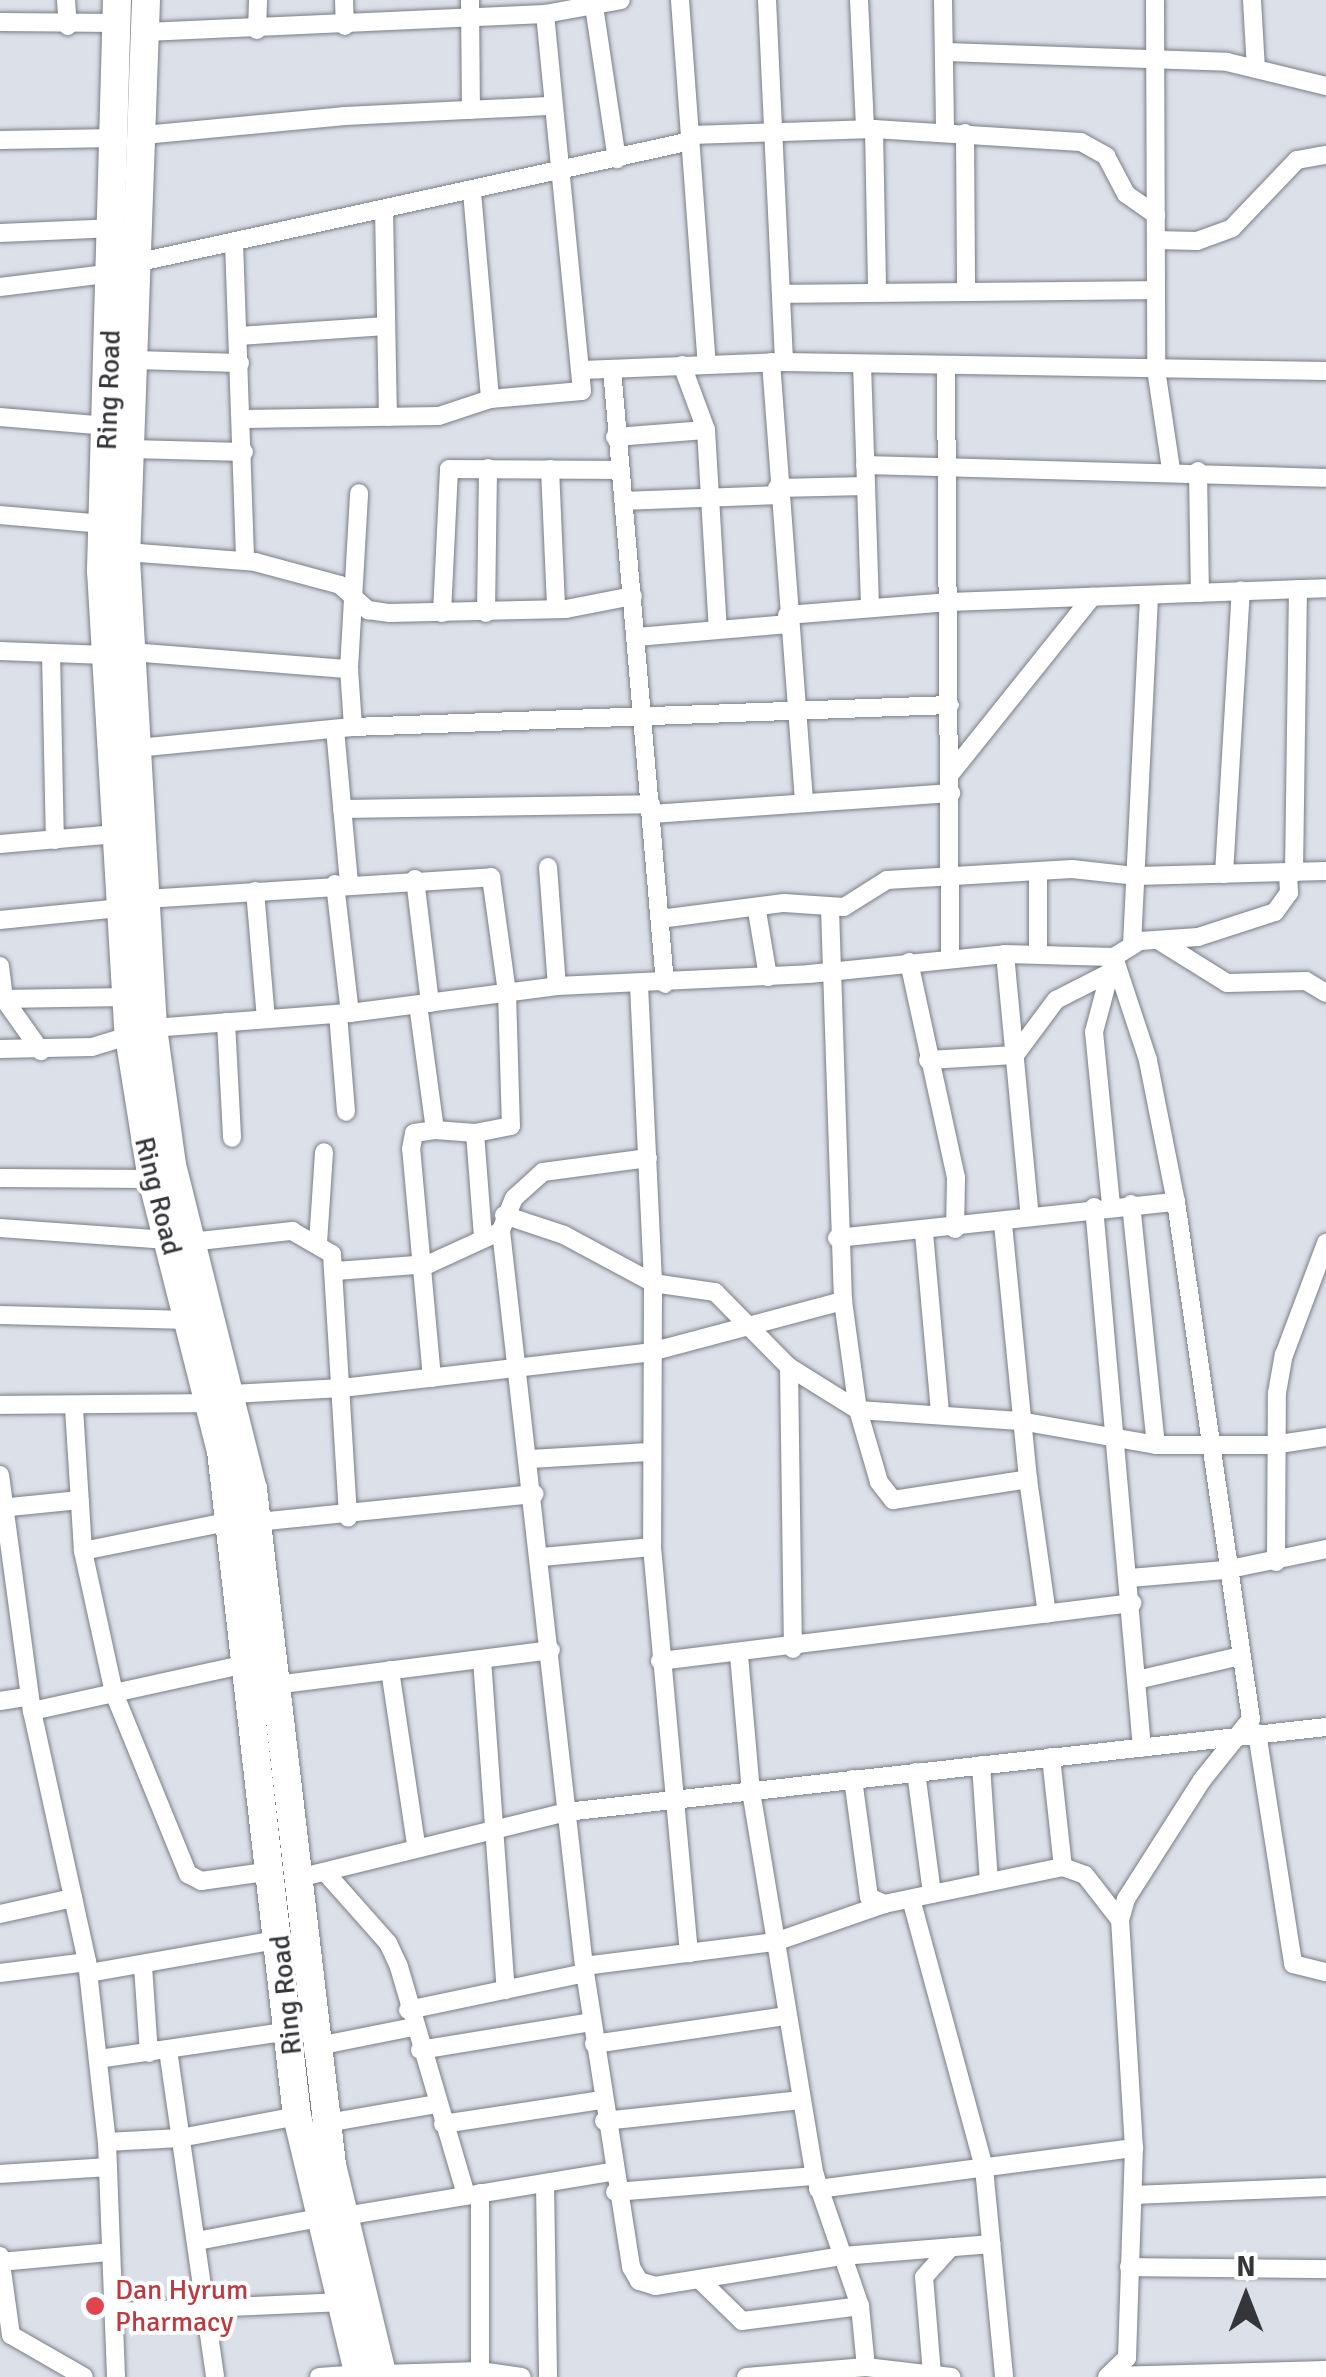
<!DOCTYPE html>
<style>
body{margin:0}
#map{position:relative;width:1326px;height:2377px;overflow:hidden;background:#dce0e9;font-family:Signika,sans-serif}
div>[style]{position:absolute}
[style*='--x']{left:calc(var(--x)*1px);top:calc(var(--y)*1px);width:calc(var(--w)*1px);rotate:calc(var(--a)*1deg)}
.roads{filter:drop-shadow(0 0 2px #7a7e86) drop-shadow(0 0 2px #7a7e86)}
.minor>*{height:18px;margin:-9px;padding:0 9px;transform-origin:9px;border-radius:9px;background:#fff}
.primary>*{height:28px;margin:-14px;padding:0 14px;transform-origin:14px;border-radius:14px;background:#fff}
.dots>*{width:28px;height:28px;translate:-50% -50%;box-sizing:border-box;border:5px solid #fff;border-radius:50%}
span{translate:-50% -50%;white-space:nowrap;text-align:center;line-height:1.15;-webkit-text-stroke:8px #fff;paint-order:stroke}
.street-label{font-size:28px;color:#35363a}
.health-label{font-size:28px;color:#be3a42}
.left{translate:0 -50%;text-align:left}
.north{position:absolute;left:1196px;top:2247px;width:100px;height:100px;-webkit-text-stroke:8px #fff;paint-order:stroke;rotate:0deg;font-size:28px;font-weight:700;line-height:40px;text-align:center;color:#35363a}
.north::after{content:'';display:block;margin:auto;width:35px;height:45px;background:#35363a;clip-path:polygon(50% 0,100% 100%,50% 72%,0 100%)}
</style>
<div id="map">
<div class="roads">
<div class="minor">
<div style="--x:66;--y:0;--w:26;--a:86"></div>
<div style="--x:344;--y:0;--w:26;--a:88"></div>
<div style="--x:470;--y:0;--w:110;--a:89.5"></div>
<div style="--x:680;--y:0;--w:365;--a:85.8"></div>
<div style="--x:767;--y:0;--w:362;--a:87.3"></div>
<div style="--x:859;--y:0;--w:129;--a:87.3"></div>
<div style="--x:943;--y:0;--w:133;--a:89.1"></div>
<div style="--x:1155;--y:0;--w:369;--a:89.8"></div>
<div style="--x:1156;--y:369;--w:101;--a:81.5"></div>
<div style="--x:1252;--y:0;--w:69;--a:86.7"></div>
<div style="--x:594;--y:6;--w:155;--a:81.5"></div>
<div style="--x:0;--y:22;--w:118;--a:0.5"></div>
<div style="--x:257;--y:30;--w:30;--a:-88"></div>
<div style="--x:146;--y:32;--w:399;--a:-2.6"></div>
<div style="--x:545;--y:14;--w:77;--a:-10.4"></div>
<div style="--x:946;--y:52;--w:281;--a:2"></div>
<div style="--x:1227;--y:62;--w:102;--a:13.6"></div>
<div style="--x:874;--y:129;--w:163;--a:88.9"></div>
<div style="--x:965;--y:133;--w:158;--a:89.6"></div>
<div style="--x:144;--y:135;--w:202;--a:-5.4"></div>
<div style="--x:345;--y:116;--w:208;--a:-2.8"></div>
<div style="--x:691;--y:135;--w:183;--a:-1.9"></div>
<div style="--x:874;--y:129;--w:207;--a:3.6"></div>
<div style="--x:1081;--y:142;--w:29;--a:29"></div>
<div style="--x:1106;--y:156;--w:43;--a:62.2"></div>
<div style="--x:1126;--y:194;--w:37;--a:35"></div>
<div style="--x:0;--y:140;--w:116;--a:-1"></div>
<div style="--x:472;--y:192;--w:208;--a:85"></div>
<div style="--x:384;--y:210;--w:207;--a:88.9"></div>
<div style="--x:0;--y:233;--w:116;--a:-2.5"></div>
<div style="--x:1156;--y:240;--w:41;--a:1.4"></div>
<div style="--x:1197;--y:241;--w:37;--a:-20"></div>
<div style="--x:1232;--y:228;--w:94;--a:-46.3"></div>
<div style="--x:1297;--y:160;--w:29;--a:-10"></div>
<div style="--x:234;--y:242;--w:318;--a:88"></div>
<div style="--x:140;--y:262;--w:564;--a:-12.39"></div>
<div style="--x:0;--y:287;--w:115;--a:-7"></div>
<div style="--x:781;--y:294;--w:375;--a:-0.6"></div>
<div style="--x:239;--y:336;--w:147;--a:-3.9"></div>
<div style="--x:135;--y:360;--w:105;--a:1.6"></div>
<div style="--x:771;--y:362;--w:440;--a:85.7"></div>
<div style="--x:862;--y:364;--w:242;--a:88.1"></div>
<div style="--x:682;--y:365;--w:69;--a:69.7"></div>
<div style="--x:706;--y:430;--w:200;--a:86.6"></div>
<div style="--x:946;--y:365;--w:593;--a:89.61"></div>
<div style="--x:612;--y:369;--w:617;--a:85.07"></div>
<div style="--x:582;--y:370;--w:202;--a:-2.3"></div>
<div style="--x:784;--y:362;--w:542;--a:0.95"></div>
<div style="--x:0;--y:417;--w:108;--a:4.8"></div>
<div style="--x:243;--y:419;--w:196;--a:-0.9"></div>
<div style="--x:439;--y:416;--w:54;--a:-18.4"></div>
<div style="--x:490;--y:399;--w:92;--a:-5"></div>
<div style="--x:582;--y:391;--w:379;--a:-95.6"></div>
<div style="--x:615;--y:437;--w:91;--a:-4.4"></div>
<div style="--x:131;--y:449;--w:113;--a:1.5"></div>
<div style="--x:865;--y:465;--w:461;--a:1.6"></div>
<div style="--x:550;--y:469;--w:140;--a:87.5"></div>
<div style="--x:1198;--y:471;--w:122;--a:89.1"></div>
<div style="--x:777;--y:488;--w:89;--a:-1.3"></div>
<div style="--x:624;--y:501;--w:154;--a:-2.2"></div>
<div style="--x:0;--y:515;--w:103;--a:5"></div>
<div style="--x:126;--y:552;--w:129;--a:4.4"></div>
<div style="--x:255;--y:562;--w:88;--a:15.1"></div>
<div style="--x:340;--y:585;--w:38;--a:42"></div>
<div style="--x:368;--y:610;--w:22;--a:8"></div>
<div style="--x:390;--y:613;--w:176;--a:-1.3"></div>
<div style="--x:566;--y:609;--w:68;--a:-11"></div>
<div style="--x:442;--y:613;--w:144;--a:-87.2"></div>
<div style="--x:449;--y:469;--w:171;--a:0.3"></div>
<div style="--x:486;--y:613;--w:145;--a:-89.2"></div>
<div style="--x:787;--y:615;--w:163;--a:-4.6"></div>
<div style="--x:949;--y:602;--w:377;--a:-2.1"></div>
<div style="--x:637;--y:637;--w:152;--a:-4.9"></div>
<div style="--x:0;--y:651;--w:106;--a:2.2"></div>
<div style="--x:131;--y:652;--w:219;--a:4.5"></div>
<div style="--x:51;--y:653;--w:187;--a:88.8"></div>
<div style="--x:353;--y:727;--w:58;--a:-93.9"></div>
<div style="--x:349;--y:669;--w:176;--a:-86.7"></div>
<div style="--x:335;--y:729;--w:156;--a:84.8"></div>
<div style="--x:137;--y:748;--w:217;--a:-5.6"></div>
<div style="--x:353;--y:727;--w:597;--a:-2.11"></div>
<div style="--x:951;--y:773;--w:226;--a:-51.3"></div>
<div style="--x:342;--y:809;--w:309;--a:-0.9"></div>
<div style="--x:652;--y:814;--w:300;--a:-4"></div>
<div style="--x:0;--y:844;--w:117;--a:-4.9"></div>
<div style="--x:548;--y:867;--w:119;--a:85.7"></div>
<div style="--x:1294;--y:873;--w:284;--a:-89.2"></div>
<div style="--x:1224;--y:874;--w:284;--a:-86.6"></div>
<div style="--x:1038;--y:875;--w:78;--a:90"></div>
<div style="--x:415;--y:879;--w:125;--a:83.1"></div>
<div style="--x:335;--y:884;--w:130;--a:83.4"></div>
<div style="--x:255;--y:891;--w:128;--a:85.1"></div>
<div style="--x:146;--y:899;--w:346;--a:-3.6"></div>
<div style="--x:491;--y:877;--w:117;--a:82.1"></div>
<div style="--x:507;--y:993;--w:133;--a:88.3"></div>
<div style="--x:511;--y:1126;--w:37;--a:169"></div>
<div style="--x:475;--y:1133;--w:40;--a:-175.7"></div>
<div style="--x:435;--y:1130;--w:126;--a:-97.7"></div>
<div style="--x:830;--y:909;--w:392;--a:88.1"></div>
<div style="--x:843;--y:1301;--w:110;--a:82.2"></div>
<div style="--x:858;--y:1410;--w:75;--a:73.7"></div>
<div style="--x:879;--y:1482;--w:23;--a:52"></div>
<div style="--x:893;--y:1500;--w:137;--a:-8.8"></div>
<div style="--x:1028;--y:1479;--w:258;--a:-95.6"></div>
<div style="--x:757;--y:911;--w:67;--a:80.5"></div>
<div style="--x:660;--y:919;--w:125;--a:-7.4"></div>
<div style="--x:784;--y:903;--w:60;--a:3.8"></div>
<div style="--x:844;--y:907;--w:51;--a:-32.1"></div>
<div style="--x:887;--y:880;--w:185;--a:-3.4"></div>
<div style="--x:1072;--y:869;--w:63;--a:6.3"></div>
<div style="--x:1135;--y:876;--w:191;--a:-1.5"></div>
<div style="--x:0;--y:920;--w:122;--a:-5.7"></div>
<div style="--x:1158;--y:940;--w:81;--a:31.9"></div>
<div style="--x:1227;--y:983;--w:79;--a:-1.5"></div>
<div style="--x:1306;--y:981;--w:23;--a:31"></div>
<div style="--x:1132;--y:945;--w:350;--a:-87.2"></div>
<div style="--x:1005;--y:954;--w:264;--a:84.6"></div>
<div style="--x:909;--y:962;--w:221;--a:77.7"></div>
<div style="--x:956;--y:1178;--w:51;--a:91.1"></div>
<div style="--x:0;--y:966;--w:33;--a:83"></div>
<div style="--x:4;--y:999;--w:64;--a:54.6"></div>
<div style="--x:639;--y:985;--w:298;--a:87.3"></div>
<div style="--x:653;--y:1283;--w:264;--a:90.2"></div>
<div style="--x:652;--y:1547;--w:408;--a:84.8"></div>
<div style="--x:0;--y:999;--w:127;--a:-0.9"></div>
<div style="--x:338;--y:1014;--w:98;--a:85.3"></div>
<div style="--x:226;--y:1022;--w:116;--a:87"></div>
<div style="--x:153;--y:1028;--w:198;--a:-4.4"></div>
<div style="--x:350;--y:1013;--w:209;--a:-7.4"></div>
<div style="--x:557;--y:986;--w:252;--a:-2.7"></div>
<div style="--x:809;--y:974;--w:197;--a:-5.8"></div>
<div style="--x:1005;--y:954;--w:109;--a:1.6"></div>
<div style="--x:1114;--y:957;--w:31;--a:-32"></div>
<div style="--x:1140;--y:941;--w:58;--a:-3.9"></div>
<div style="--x:1198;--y:937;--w:81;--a:-18"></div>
<div style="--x:1275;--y:912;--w:24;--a:-54"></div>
<div style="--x:1289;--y:893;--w:20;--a:-93"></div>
<div style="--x:0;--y:1049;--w:92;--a:-1.2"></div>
<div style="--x:92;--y:1047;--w:39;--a:-17"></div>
<div style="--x:928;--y:1060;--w:87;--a:-3.3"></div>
<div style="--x:1015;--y:1055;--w:69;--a:-53.3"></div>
<div style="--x:1056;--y:1000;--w:55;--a:-27"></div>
<div style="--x:475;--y:1133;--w:103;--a:85.6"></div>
<div style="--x:648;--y:1158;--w:106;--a:172.4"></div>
<div style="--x:543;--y:1172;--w:39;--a:138"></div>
<div style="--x:514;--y:1198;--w:35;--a:112"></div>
<div style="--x:501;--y:1231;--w:740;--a:83.56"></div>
<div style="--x:584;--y:1966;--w:305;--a:81.1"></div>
<div style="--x:631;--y:2267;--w:16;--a:60"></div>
<div style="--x:639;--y:2281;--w:17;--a:17"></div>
<div style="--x:655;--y:2286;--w:189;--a:-9.1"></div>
<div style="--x:842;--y:2256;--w:150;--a:-4.6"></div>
<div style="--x:0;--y:1178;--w:152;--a:0.4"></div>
<div style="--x:1131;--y:1204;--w:242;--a:84.1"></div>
<div style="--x:1111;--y:1205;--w:174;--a:-95.6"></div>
<div style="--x:1094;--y:1032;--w:78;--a:-75.1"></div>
<div style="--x:1094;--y:1207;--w:543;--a:84.93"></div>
<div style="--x:504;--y:1215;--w:63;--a:18.4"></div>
<div style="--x:564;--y:1235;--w:101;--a:28.3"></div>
<div style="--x:653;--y:1283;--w:63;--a:8.3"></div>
<div style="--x:715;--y:1292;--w:105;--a:45.4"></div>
<div style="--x:789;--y:1367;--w:81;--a:31.9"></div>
<div style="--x:858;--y:1410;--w:162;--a:3.9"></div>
<div style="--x:1020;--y:1421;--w:138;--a:10"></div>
<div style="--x:1156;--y:1445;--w:117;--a:0"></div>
<div style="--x:1273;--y:1445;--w:54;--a:-8.6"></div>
<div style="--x:0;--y:1228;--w:168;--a:4.1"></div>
<div style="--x:924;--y:1233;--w:181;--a:84.9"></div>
<div style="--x:837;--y:1238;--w:341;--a:-6.1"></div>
<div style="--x:190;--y:1242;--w:103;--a:-6.2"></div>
<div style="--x:292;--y:1231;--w:46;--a:29.9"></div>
<div style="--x:332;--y:1254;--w:264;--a:86.5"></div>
<div style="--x:318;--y:1243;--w:91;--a:-86.2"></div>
<div style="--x:336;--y:1271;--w:93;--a:-4.3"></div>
<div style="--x:429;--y:1264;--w:79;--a:-24.6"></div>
<div style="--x:0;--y:1315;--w:189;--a:1.5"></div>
<div style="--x:789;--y:1367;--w:282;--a:89.2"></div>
<div style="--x:432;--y:1378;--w:230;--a:-95.2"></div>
<div style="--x:411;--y:1149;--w:16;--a:-79"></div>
<div style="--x:414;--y:1133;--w:21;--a:-8"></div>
<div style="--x:232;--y:1394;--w:110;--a:-3.1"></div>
<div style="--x:342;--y:1388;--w:311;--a:-6.6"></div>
<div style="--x:651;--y:1352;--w:199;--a:-14.9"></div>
<div style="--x:0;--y:1405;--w:211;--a:-0.5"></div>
<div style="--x:74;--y:1408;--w:143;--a:86.4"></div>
<div style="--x:83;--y:1551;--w:145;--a:77.7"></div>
<div style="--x:114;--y:1693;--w:196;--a:67.8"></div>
<div style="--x:188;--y:1874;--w:15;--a:28"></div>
<div style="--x:201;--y:1881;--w:72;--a:-8"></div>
<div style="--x:531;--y:1459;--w:117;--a:-3.4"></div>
<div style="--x:0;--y:1475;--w:238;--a:82.3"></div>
<div style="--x:32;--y:1711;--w:257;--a:77.6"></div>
<div style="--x:87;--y:1962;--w:181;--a:83.7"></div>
<div style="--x:107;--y:2142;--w:235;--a:87.8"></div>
<div style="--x:1028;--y:1479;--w:136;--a:82"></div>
<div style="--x:0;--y:1508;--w:80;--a:-5.7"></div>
<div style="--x:258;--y:1522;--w:278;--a:-5.8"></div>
<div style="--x:83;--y:1551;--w:152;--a:-11.4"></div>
<div style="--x:542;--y:1557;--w:110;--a:-5.2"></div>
<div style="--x:1276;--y:1562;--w:169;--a:-89.7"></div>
<div style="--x:1277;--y:1393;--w:39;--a:-80"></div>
<div style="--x:1284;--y:1355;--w:120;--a:-69.4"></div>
<div style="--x:1130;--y:1578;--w:95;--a:-4.8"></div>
<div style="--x:1225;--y:1570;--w:103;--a:-11.7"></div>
<div style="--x:739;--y:1655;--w:137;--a:85"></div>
<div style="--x:751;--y:1791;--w:390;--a:80.6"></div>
<div style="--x:815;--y:2176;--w:138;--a:70.9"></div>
<div style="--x:860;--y:2306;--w:61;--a:84.4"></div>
<div style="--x:482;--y:1659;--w:332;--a:85.9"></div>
<div style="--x:660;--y:1661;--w:476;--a:-7"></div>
<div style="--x:390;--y:1670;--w:177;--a:81.5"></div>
<div style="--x:1137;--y:1680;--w:106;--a:-13.1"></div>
<div style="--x:275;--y:1685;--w:278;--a:-7.2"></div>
<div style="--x:0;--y:1701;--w:30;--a:-9"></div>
<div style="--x:32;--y:1711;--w:223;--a:-12.4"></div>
<div style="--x:1257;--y:1733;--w:234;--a:81.1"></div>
<div style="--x:1293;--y:1964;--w:34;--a:14"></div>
<div style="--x:1051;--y:1757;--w:111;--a:83.8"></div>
<div style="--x:981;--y:1765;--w:117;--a:86.1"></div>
<div style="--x:916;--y:1772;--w:123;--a:82.5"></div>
<div style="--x:853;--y:1779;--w:119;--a:82.3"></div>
<div style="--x:869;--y:1897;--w:17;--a:25"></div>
<div style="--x:326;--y:1873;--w:94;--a:48.5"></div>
<div style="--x:388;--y:1943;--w:26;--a:65"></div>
<div style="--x:399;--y:1967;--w:238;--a:73.6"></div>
<div style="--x:298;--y:1878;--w:276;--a:-13.8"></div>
<div style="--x:566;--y:1812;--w:765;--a:-6.38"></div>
<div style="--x:911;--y:1899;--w:279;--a:74.8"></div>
<div style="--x:984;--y:2168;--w:210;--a:84.5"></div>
<div style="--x:0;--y:1914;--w:75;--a:-12.4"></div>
<div style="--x:143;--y:1966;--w:87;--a:86.1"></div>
<div style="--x:584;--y:1966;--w:193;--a:-7.2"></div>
<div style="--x:775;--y:1942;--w:115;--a:-19.2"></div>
<div style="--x:884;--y:1904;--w:183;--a:-11.7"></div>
<div style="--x:1063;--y:1867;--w:23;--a:20"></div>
<div style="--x:1085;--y:1875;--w:57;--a:52.1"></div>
<div style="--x:0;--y:1973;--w:88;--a:-7.2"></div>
<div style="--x:89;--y:1973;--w:195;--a:-10"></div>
<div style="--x:408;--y:2010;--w:181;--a:-11.8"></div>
<div style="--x:594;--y:2044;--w:195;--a:-8.3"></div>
<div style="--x:318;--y:2046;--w:97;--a:-11.3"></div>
<div style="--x:168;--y:2050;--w:330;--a:81.8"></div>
<div style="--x:420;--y:2050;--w:173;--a:-9.3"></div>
<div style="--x:98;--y:2059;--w:193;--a:-8.3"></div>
<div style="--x:604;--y:2121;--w:198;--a:-6.1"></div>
<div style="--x:327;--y:2123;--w:112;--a:-9.8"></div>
<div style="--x:443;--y:2124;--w:161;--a:-8.6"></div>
<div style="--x:107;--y:2142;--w:73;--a:-3.1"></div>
<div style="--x:180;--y:2138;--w:119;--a:-10.6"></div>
<div style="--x:0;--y:2174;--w:108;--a:-3.7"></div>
<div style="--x:545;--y:2183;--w:194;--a:89.1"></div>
<div style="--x:818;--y:2189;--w:319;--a:-7.4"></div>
<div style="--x:615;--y:2192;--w:201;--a:-4.6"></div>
<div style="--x:480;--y:2193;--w:178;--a:90"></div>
<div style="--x:1133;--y:2195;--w:193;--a:-2.4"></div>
<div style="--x:345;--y:2216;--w:270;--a:-9.4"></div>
<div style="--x:197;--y:2241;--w:124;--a:-10.7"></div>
<div style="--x:0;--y:2256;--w:80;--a:82.1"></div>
<div style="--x:11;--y:2335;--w:84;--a:29.9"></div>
<div style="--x:0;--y:2262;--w:109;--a:-5.2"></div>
<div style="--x:1129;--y:2267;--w:197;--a:0.6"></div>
<div style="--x:699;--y:2279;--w:60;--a:44.3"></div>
<div style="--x:742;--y:2321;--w:119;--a:-7.2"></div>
<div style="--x:113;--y:2312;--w:228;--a:-2.5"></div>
<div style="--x:383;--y:2374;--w:97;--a:-1.8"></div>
<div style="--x:480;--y:2371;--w:42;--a:8.1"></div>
<div style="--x:932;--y:2374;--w:97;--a:-94.7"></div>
<div style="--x:924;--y:2277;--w:40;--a:-48"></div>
<div style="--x:1112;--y:2376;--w:214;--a:-1.6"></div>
<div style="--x:319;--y:2377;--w:39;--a:-4"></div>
<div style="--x:746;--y:2377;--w:120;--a:-4.8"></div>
<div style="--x:866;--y:2367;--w:86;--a:6.7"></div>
<div style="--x:1107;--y:2377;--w:28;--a:-44"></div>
<div style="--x:1127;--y:2358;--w:210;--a:-88.1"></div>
<div style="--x:1134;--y:2148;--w:228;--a:-93.5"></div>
<div style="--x:1120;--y:1920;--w:22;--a:-74"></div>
<div style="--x:1126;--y:1899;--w:141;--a:-57.4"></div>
<div style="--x:1202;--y:1780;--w:78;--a:-51.2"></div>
<div style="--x:1251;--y:1719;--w:522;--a:-98.25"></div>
<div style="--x:1176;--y:1202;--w:145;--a:-101.2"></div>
<div style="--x:1148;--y:1060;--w:108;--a:-108.3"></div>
</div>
<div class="primary">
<div style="--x:117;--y:0;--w:571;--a:91.61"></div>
<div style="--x:101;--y:571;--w:466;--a:86.6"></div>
<div style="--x:129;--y:1036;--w:145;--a:80.9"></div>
<div style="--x:152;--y:1179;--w:281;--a:75.8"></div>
<div style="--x:221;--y:1451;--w:669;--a:83.48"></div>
<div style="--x:297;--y:2116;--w:268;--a:76.6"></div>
<div style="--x:146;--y:0;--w:559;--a:92.05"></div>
<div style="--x:126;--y:559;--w:470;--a:86.7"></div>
<div style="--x:153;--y:1028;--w:138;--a:82.1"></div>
<div style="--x:172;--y:1165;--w:334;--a:76"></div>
<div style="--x:253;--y:1489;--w:681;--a:83.33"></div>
<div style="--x:332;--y:2165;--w:218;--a:76.5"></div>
</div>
</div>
<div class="dots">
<div style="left:95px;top:2306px;background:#e0444e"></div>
</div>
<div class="street-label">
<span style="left:109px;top:390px;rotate:-88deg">Ring Road</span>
<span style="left:158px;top:1196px;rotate:76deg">Ring Road</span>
<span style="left:286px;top:1995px;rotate:-96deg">Ring Road</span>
</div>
<div class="health-label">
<span class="left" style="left:115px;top:2306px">Dan Hyrum<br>Pharmacy</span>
</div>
<div class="north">N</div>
</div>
